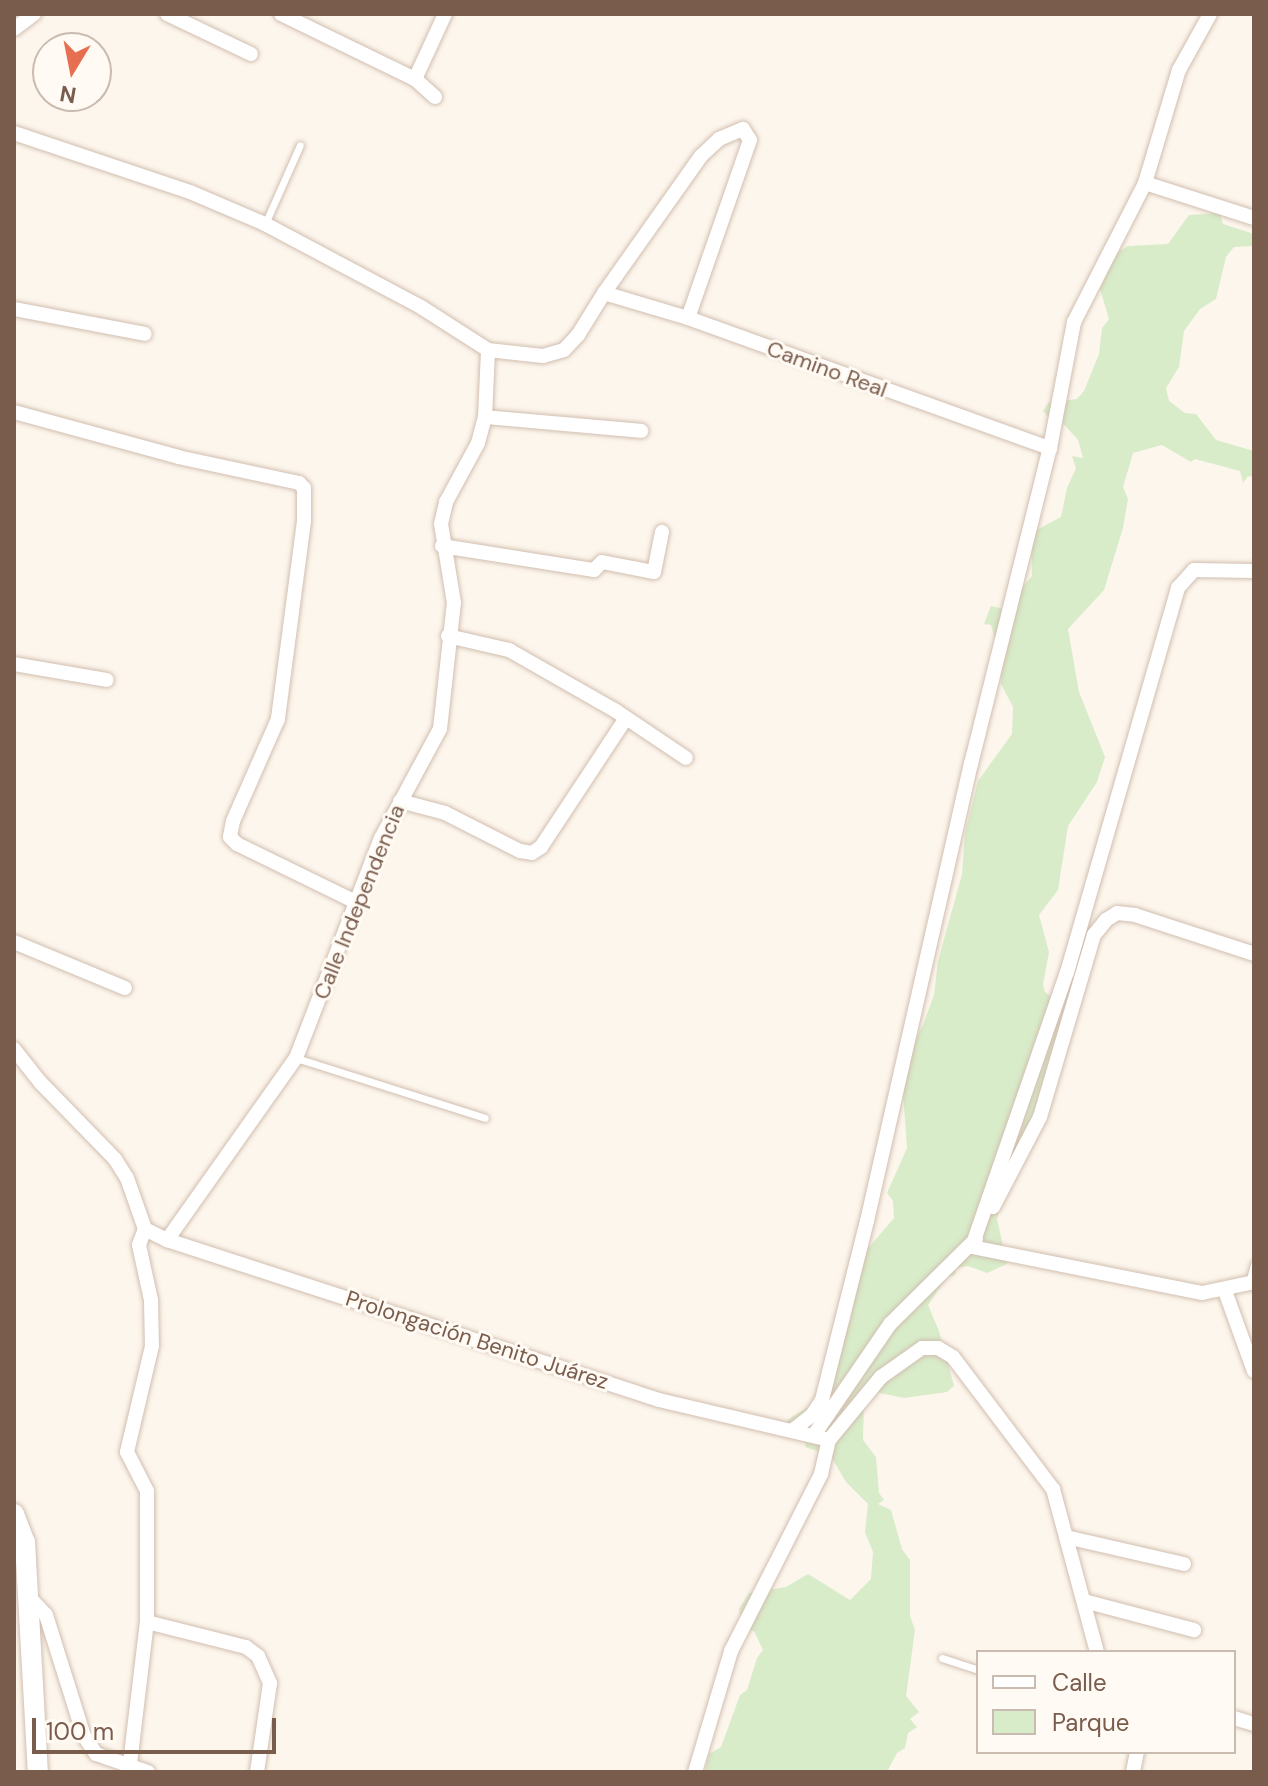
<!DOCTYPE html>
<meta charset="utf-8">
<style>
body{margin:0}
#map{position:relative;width:1268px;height:1786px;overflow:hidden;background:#fdf6ec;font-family:"DM Sans",sans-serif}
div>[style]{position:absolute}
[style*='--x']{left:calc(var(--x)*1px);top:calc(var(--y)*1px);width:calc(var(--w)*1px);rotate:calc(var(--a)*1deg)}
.green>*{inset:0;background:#d8ecc9}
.roads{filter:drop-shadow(0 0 2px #d1beb0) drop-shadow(0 0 2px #d1beb0)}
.service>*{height:7px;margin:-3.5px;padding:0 3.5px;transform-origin:3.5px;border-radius:3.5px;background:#fff}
.minor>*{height:14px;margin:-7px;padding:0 7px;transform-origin:7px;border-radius:7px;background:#fff}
.secondary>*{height:20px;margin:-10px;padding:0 10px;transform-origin:10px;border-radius:10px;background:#fff}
span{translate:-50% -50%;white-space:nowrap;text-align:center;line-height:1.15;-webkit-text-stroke:6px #fffaf3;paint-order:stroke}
.street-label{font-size:22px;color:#7a5c4d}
.frame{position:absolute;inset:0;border:16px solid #7a5c4d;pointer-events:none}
.legend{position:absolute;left:976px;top:1650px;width:260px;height:104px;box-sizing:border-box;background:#fffaf3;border:2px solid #cabbb1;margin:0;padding:10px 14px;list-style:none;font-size:24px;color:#7a5c4d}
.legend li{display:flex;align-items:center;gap:16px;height:40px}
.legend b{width:40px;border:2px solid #cabbb1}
.north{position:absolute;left:32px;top:32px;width:80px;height:80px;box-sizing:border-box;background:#fffaf3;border:2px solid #cabbb1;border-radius:50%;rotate:190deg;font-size:22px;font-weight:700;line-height:32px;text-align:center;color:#7a5c4d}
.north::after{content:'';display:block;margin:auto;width:28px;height:36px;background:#e76f51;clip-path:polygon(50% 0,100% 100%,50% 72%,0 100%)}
.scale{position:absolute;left:32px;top:1718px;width:244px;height:36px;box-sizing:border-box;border:4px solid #7a5c4d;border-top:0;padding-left:10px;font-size:24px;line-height:28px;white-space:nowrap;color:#7a5c4d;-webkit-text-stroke:6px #fffaf3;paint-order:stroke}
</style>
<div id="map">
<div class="green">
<div style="clip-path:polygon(1220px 213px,1223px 224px,1254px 234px,1254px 246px,1234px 247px,1226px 257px,1216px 299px,1200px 309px,1184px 331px,1179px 367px,1166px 388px,1169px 401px,1185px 413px,1196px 414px,1216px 440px,1254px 451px,1254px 477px,1248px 476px,1243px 483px,1240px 471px,1195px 459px,1191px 462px,1162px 445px,1133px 453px,1123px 487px,1128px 499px,1123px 528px,1104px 590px,1068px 629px,1079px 692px,1105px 757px,1097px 782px,1068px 826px,1058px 890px,1039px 915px,1049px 952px,1043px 984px,1045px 992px,1055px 999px,1066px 1048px,1053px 1099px,1004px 1187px,997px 1219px,1007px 1264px,987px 1273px,968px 1266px,956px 1268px,955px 1275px,947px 1277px,928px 1305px,939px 1331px,954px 1386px,947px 1392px,904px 1398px,875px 1392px,864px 1399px,863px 1440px,876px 1457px,879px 1493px,884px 1500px,878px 1504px,891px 1510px,902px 1549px,910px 1560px,910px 1616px,915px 1630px,906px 1696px,919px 1712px,910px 1719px,917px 1727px,908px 1733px,905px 1748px,897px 1753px,887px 1772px,705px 1772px,709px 1754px,721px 1747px,740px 1695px,747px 1690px,757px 1658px,763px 1650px,754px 1631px,743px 1630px,739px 1609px,749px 1593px,786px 1587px,808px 1574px,850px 1600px,871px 1579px,873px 1552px,865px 1532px,868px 1504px,846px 1482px,830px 1455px,805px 1447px,807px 1437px,786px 1426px,787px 1420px,807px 1408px,818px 1394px,851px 1319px,858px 1260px,894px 1218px,893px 1201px,887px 1193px,907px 1148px,901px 1065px,923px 1025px,934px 995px,938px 961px,962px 874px,965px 833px,978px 781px,1012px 734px,1013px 707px,1001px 684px,999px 652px,991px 625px,984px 624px,991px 606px,1004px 609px,1032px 576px,1031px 533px,1061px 517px,1067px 488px,1076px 468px,1072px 456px,1083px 458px,1078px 440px,1060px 420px,1050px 419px,1043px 411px,1048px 403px,1077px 399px,1084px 391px,1099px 354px,1102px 328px,1109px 319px,1100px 289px,1115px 254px,1128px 246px,1168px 244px,1189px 215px)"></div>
</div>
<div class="roads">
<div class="service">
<div style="--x:265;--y:224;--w:86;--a:-66.1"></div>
<div style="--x:296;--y:1058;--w:198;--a:17.6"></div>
<div style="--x:1249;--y:1283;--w:20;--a:-75"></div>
<div style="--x:942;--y:1658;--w:38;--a:18"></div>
</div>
<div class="minor">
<div style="--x:167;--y:14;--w:93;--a:25.5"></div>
<div style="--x:281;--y:14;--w:149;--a:25.9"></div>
<div style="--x:415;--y:79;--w:27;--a:42"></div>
<div style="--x:14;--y:29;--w:25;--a:-37"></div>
<div style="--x:415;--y:79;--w:72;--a:-65.2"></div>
<div style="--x:14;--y:133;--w:186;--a:18.5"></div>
<div style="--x:190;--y:192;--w:82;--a:23.1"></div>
<div style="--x:265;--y:224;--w:177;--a:28"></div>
<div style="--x:421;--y:307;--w:80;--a:32.7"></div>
<div style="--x:488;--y:350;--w:55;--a:6.2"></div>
<div style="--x:543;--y:356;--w:22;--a:-16"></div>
<div style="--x:564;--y:350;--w:21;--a:-47"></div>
<div style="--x:578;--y:335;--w:49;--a:-58.2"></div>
<div style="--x:604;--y:293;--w:168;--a:-54.7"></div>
<div style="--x:701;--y:156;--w:25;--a:-43"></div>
<div style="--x:719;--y:139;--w:26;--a:-23"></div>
<div style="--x:743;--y:129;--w:13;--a:58"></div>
<div style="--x:750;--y:140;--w:188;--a:109.2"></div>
<div style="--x:1145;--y:183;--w:114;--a:17.8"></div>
<div style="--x:604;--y:293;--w:88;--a:16.6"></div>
<div style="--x:688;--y:318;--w:385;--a:19.8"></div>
<div style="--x:14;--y:309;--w:133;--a:10.8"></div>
<div style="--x:14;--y:412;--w:170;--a:15.3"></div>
<div style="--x:178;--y:457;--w:124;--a:12.1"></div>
<div style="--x:299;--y:483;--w:7;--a:45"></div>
<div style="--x:304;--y:488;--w:33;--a:90"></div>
<div style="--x:304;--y:521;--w:200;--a:97.5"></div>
<div style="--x:278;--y:719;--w:111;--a:113.8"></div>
<div style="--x:233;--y:821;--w:16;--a:101"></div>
<div style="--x:230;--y:837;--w:10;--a:45"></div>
<div style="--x:237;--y:844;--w:135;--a:26"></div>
<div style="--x:485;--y:417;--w:157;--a:5.1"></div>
<div style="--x:442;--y:546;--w:154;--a:9"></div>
<div style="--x:594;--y:570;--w:11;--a:-45"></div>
<div style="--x:602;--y:562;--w:53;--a:10.9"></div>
<div style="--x:654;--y:572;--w:41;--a:-78.7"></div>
<div style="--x:1254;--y:571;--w:60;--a:-179"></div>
<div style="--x:1194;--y:570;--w:24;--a:132"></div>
<div style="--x:1178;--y:588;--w:400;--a:106.1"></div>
<div style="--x:1067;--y:972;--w:291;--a:109.1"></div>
<div style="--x:972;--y:1247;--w:235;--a:11.3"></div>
<div style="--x:1202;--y:1293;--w:53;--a:-11.9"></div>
<div style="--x:448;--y:636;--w:63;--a:12.9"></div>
<div style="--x:509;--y:650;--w:123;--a:29.7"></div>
<div style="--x:616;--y:711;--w:84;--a:33.9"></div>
<div style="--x:14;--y:664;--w:94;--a:9.8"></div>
<div style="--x:400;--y:801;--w:47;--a:14.9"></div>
<div style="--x:445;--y:813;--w:84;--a:26.9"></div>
<div style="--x:520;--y:851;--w:12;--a:9"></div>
<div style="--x:532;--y:853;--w:11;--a:-34"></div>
<div style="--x:541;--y:847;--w:154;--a:-56.6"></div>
<div style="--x:14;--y:942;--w:120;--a:22.5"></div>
<div style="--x:14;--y:1049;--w:42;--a:51.8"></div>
<div style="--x:40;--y:1082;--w:107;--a:45.8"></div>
<div style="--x:115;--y:1159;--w:22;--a:58"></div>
<div style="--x:127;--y:1178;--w:54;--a:70.6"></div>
<div style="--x:993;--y:1207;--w:102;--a:-62.4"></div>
<div style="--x:1040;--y:1117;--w:190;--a:-73.5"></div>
<div style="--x:1094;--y:935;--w:19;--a:-51"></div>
<div style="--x:1106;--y:920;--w:13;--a:-32"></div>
<div style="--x:1117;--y:913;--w:18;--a:6"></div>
<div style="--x:1135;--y:915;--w:125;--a:18.1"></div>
<div style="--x:145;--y:1229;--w:25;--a:27"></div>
<div style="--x:167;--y:1240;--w:517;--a:18.01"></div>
<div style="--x:659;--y:1400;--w:175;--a:13.2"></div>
<div style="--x:829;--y:1440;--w:82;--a:-50.5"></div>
<div style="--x:881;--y:1377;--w:50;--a:-35.3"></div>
<div style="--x:922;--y:1348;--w:16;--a:0"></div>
<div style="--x:938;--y:1348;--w:17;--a:31"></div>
<div style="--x:953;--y:1357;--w:166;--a:52.9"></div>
<div style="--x:1053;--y:1489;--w:169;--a:74.9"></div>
<div style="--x:145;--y:1229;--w:17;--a:111"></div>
<div style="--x:139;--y:1245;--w:56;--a:77.7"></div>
<div style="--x:151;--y:1300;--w:46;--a:88.8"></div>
<div style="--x:152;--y:1346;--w:109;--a:103.3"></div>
<div style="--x:127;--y:1452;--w:44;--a:62.9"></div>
<div style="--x:147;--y:1491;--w:131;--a:90"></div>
<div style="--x:167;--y:1240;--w:223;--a:-54.7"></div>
<div style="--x:296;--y:1058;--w:236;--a:-68.9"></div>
<div style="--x:381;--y:838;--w:124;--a:-61.6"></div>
<div style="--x:440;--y:729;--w:127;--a:-83.7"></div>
<div style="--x:454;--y:603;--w:80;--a:-99.3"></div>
<div style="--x:441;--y:524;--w:23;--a:-77"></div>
<div style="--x:446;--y:502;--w:67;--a:-61.5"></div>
<div style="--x:478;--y:443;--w:27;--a:-75"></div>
<div style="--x:485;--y:417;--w:67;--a:-87.4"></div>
<div style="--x:1225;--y:1291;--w:85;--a:70.1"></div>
<div style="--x:793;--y:1430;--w:24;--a:-38"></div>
<div style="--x:812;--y:1415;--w:18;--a:-56"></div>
<div style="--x:822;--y:1400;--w:185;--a:-75.9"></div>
<div style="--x:867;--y:1221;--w:469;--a:-77.2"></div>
<div style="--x:971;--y:764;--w:326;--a:-76"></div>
<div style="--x:1050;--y:448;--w:128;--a:-79.2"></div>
<div style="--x:1074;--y:322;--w:156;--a:-62.9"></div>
<div style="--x:1145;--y:183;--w:118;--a:-73.3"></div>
<div style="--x:1179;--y:70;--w:64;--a:-61"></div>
<div style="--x:814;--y:1435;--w:135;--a:-55.6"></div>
<div style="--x:890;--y:1324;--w:121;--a:-44.7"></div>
<div style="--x:1066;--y:1537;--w:121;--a:12.9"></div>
<div style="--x:30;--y:1598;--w:23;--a:47"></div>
<div style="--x:46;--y:1615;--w:127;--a:72.6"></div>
<div style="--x:84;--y:1736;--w:22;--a:56"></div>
<div style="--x:96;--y:1754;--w:55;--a:19.1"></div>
<div style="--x:1084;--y:1601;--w:114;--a:14.8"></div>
<div style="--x:1234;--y:1718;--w:21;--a:17"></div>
<div style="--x:129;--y:1772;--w:151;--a:-83.2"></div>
<div style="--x:147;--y:1622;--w:102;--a:14.2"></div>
<div style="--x:246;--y:1647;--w:15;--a:37"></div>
<div style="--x:258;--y:1656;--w:30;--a:66"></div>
<div style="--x:270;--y:1683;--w:90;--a:98.3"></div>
<div style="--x:695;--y:1772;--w:126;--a:-73.4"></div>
<div style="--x:731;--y:1651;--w:199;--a:-63"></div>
<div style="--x:821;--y:1474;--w:35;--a:-77"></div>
<div style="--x:1133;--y:1772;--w:20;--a:-79"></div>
</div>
<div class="secondary">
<div style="--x:14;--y:1514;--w:30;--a:69"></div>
<div style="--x:25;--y:1542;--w:230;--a:86.8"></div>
</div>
</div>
<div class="street-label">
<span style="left:827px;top:369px;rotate:20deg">Camino Real</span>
<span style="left:359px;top:902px;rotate:-68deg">Calle Independencia</span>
<span style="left:477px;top:1340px;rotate:18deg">Prolongación Benito Juárez</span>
</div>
<div class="frame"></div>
<ul class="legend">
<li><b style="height:10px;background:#fff"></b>Calle</li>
<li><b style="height:22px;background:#d8ecc9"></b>Parque</li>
</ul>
<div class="north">N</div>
<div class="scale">100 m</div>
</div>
